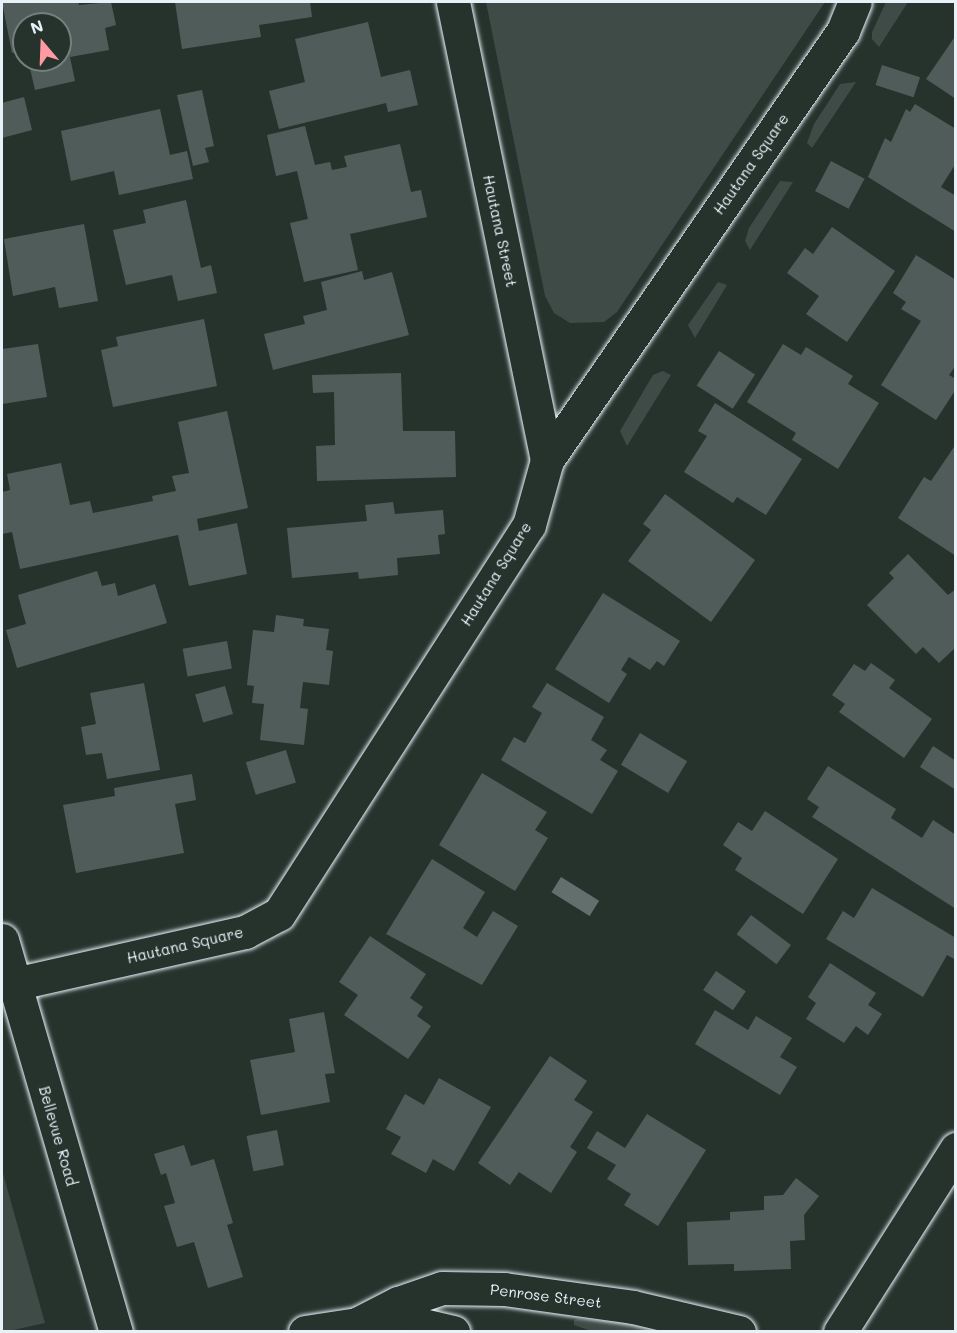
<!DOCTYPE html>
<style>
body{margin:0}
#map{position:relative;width:957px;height:1333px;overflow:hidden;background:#26332d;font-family:Mali,sans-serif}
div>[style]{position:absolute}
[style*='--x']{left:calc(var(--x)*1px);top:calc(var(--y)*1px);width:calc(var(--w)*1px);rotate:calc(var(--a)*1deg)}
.green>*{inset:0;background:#3e4b47}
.water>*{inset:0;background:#636f6d;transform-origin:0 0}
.building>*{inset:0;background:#505c59;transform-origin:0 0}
.roads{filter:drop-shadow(0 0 2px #e8f1f8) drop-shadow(0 0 2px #e8f1f8)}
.minor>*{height:33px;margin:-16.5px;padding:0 16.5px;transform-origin:16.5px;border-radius:16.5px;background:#26332d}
.tertiary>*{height:33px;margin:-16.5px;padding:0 16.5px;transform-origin:16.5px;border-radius:16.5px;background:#26332d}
.secondary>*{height:33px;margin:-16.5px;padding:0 16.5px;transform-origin:16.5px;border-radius:16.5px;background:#26332d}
span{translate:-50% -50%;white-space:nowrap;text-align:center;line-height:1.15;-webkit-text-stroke:6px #26332d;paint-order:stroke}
.street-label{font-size:15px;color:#e8f1f8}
.frame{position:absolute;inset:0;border:3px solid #e8f1f8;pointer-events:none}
.north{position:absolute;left:12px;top:12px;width:60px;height:60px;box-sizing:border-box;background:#26332d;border:2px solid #747f7e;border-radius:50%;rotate:341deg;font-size:16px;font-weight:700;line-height:24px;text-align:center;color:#e8f1f8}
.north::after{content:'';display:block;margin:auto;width:21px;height:27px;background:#ff9aa2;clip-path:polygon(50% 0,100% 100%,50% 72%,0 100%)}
</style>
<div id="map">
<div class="green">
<div style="clip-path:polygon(486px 2px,825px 2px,617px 312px,604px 322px,570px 323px,554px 313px,545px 296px)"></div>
<div style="clip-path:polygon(886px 2px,908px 2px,879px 47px,872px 39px,872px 32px)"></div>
<div style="clip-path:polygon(856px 82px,812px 148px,807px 143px,814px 124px,840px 84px)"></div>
<div style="clip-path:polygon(780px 181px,793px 182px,750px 250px,745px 241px,749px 228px)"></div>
<div style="clip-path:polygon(718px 282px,727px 285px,695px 338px,688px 325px)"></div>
<div style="clip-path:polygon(663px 371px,671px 375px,627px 446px,620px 431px,653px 375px)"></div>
<div style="clip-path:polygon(2px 1170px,45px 1323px,9px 1331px,2px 1331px)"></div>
<div style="clip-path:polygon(579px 1319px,620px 1322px,659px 1331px,591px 1331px,574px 1325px,574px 1320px)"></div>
</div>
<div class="water">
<div style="left:561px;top:877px;width:45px;height:18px;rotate:32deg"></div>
</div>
<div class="building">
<div style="clip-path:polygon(2px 2px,78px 2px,79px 5px,111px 2px,116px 25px,105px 28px,109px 50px,70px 57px,75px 81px,35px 90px,28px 60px,60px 60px,60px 24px,24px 24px,24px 50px,12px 53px)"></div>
<div style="clip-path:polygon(175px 2px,310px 2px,312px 17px,259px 25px,261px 37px,182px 49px)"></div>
<div style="clip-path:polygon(368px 22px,381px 77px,410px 70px,418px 105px,388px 112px,386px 103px,279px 129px,269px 91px,305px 82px,295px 39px)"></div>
<div style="clip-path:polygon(956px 35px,956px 99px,926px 79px)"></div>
<div style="left:882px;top:65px;width:40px;height:21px;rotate:18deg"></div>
<div style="clip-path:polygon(202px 90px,214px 146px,205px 148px,209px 162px,193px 166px,177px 95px)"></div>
<div style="clip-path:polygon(24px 97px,32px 130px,2px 138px,2px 103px)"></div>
<div style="clip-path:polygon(915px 104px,956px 129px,956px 163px,941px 187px,956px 196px,956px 232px,868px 177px,885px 138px,891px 142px,906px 109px,910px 112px)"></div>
<div style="clip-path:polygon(160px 109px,170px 155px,187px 151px,193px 179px,119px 195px,114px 171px,71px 181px,61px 131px)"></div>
<div style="clip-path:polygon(305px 126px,315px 165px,330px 162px,332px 170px,347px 167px,344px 156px,400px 144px,411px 192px,421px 190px,427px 217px,350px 234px,358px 270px,304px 282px,290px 223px,308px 219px,297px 171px,276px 176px,267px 135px)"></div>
<div style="left:831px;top:161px;width:38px;height:34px;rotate:28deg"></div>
<div style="clip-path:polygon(186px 200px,201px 268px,211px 265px,217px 293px,178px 301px,172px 275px,126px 285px,113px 230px,146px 223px,143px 210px)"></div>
<div style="clip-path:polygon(84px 224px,98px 301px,59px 308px,55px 287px,13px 296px,4px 239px)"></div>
<div style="clip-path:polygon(832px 227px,895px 271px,847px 342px,806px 314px,819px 296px,787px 273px,805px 248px,813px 254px)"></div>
<div style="clip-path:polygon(916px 255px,956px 280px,956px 365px,949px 375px,956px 379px,956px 389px,936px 420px,881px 385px,921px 321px,901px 309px,906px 302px,893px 293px)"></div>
<div style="clip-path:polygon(362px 271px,364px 280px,392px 272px,409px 335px,273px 370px,264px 334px,305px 324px,303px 316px,327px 310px,321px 282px)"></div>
<div style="clip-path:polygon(204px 319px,217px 386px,113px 407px,101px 350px,118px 346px,116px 337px)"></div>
<div style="clip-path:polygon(38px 344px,47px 397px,2px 404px,2px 349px)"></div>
<div style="clip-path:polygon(783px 344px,801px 355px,806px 347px,853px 376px,848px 384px,879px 403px,838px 469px,792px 440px,796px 433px,747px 402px)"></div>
<div style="left:719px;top:351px;width:43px;height:41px;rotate:33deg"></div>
<div style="clip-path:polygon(401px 373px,403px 431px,455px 431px,456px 477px,317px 481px,316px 446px,335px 445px,334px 392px,313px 393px,312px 375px)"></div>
<div style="clip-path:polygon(715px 403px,802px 459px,766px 515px,737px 497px,733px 503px,684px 472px,707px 436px,698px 431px)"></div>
<div style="clip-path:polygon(227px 411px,248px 508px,197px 519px,199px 531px,237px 523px,247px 574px,189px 586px,178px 535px,20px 569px,12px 532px,2px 534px,2px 492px,10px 490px,7px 474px,61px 463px,70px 505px,90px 501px,93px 513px,153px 501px,152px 496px,176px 491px,172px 476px,189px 473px,178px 422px)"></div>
<div style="clip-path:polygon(956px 444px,956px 556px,898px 518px,924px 477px,931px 481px)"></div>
<div style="clip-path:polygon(665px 494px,755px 560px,711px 622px,628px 561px,651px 530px,643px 524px)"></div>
<div style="clip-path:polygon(393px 502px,395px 514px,443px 510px,445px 534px,438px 535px,440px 554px,397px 558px,398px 575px,359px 579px,358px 572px,292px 578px,287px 528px,367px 521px,365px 505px)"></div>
<div style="clip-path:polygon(908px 554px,948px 595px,956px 589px,956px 647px,939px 663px,923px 647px,916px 654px,867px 605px,894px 578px,889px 573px)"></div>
<div style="clip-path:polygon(97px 571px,102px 586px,115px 583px,118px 596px,155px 584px,167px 623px,17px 668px,6px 630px,26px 624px,18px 595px)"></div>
<div style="clip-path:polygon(603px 593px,680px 641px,664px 666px,657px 661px,650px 670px,629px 657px,621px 670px,627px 674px,609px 703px,555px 669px)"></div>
<div style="clip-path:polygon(276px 615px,304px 619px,303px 626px,329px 629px,326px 650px,333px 651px,329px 685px,303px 682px,300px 708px,308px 709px,304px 745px,260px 740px,264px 704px,252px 703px,254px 686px,247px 685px,253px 630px,274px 632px)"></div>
<div style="left:227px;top:641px;width:28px;height:45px;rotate:80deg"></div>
<div style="clip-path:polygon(871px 663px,895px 680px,889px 688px,932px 719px,904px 758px,839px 712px,845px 704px,832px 695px,854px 664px,865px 671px)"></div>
<div style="clip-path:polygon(144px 683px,160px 770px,107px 779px,102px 753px,86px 755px,81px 727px,96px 724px,90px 693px)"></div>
<div style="clip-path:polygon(547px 683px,604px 717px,591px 740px,607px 750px,600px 760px,618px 771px,592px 814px,501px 760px,514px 737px,525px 743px,542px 713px,532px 707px)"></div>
<div style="left:225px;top:686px;width:29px;height:31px;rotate:74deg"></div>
<div style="left:640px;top:733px;width:55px;height:37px;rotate:31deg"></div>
<div style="clip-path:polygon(933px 746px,956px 761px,956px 790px,920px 767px)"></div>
<div style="left:286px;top:750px;width:34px;height:42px;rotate:73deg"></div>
<div style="clip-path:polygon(828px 766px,896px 809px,891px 818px,922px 838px,933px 820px,956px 835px,956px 909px,812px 817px,819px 807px,807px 799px)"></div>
<div style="clip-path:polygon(482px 773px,547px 812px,535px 830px,548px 838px,515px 891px,439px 845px)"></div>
<div style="clip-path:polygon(192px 774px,196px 800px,175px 804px,184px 853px,76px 873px,63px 805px,115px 796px,114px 788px)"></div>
<div style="clip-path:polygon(765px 811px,838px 859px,803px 914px,735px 870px,742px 858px,723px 845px,738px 822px,752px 831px)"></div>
<div style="clip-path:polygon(432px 859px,485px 892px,463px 928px,477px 937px,493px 911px,518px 926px,482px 985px,386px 934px)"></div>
<div style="clip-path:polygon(872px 888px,956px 938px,956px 960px,947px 955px,923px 997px,826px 939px,843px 911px,854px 918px)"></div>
<div style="left:751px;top:915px;width:50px;height:24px;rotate:37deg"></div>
<div style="clip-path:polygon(370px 936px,426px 974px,410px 998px,423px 1007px,417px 1016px,431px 1026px,408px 1059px,344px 1015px,358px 995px,339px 982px)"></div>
<div style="clip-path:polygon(830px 963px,876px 993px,868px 1005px,882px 1014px,868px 1035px,856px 1026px,844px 1043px,806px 1019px,816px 1003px,808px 997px)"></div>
<div style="left:716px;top:971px;width:36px;height:23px;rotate:34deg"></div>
<div style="clip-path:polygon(715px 1010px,748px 1030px,756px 1016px,792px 1038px,780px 1057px,797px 1067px,780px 1095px,695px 1044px)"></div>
<div style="clip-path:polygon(324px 1012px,335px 1073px,325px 1074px,330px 1102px,261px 1115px,250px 1060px,295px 1052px,289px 1019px)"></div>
<div style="clip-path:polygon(550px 1056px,587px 1081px,574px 1100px,593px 1112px,570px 1147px,577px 1152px,551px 1193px,519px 1172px,510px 1185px,478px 1163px)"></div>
<div style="clip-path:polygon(439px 1078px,491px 1107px,454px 1171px,433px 1159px,426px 1173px,391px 1154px,401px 1137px,386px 1129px,405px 1094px,424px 1105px)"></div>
<div style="clip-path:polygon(647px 1114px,706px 1150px,658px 1226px,624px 1205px,631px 1194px,607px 1179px,616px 1165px,587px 1148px,597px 1131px,625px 1148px)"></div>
<div style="left:277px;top:1130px;width:36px;height:31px;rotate:79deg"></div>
<div style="clip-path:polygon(184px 1145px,191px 1166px,214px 1159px,233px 1223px,227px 1225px,243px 1277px,208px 1288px,194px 1242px,177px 1247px,164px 1206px,175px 1203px,166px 1173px,161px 1175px,154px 1154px)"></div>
<div style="clip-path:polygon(796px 1178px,819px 1196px,804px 1215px,805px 1240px,790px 1241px,791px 1269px,734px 1271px,734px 1264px,688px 1265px,687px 1222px,730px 1220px,730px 1212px,764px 1210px,764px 1196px,783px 1195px)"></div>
</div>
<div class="roads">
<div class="minor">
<div style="--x:453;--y:2;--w:468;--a:78.4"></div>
<div style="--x:14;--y:984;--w:237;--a:-12.7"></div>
<div style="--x:245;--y:932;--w:38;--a:-28"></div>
<div style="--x:279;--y:914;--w:462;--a:-57.3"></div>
<div style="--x:529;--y:525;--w:67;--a:-74.5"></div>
<div style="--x:547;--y:460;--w:521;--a:-55.4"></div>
<div style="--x:843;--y:31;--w:31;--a:-68"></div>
<div style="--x:357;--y:1324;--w:46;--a:-27.1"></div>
<div style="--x:398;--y:1303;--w:46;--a:-18.8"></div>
<div style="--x:442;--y:1288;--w:62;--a:0.9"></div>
<div style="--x:504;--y:1289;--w:130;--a:7.9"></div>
<div style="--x:633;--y:1307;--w:109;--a:13.3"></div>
<div style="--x:840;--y:1332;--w:217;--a:-57.6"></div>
</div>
<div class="tertiary">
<div style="--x:2;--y:940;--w:408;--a:73.8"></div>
</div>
<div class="secondary">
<div style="--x:305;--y:1332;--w:53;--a:-8.7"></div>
<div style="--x:357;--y:1324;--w:66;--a:0.9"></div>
<div style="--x:423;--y:1325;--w:31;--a:13"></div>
</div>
</div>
<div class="street-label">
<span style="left:751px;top:164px;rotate:-55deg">Hautana Square</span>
<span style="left:500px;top:231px;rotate:78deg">Hautana Street</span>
<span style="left:496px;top:574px;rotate:-58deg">Hautana Square</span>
<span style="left:185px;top:945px;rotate:-13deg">Hautana Square</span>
<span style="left:58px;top:1136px;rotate:74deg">Bellevue Road</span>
<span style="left:546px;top:1296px;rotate:7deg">Penrose Street</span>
</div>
<div class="frame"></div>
<div class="north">N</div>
</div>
